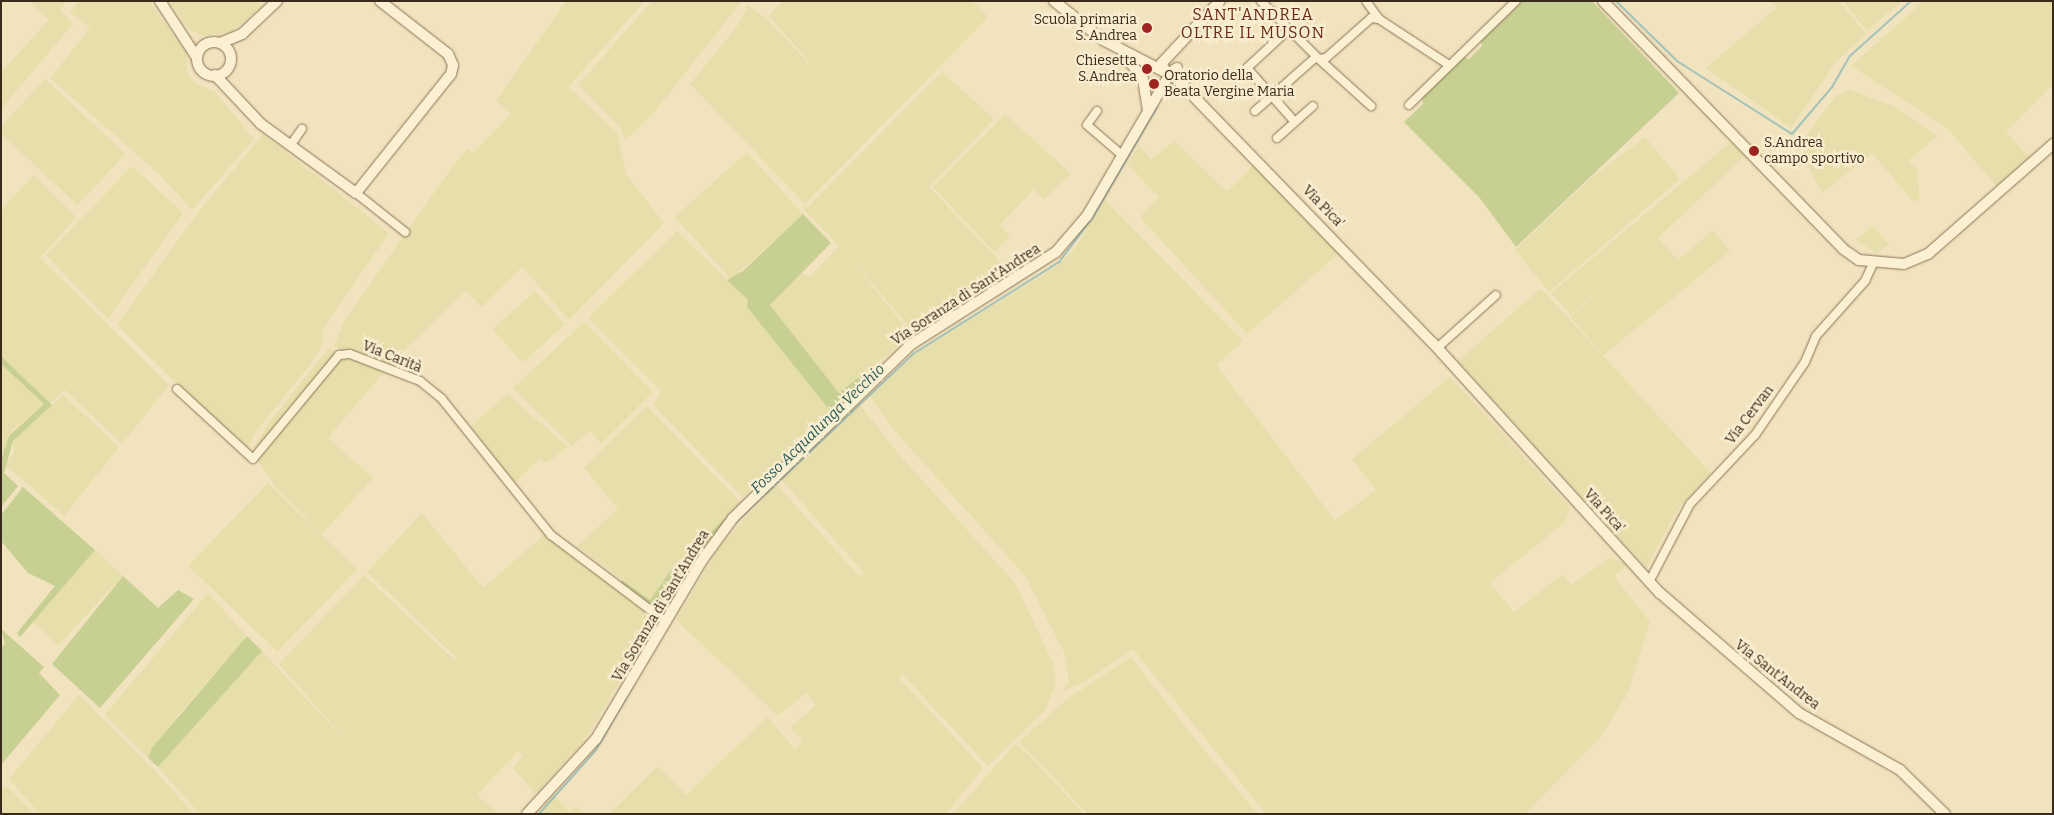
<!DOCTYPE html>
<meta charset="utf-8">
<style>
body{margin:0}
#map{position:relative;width:2054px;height:815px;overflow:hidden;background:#f1e3be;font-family:Bitter,serif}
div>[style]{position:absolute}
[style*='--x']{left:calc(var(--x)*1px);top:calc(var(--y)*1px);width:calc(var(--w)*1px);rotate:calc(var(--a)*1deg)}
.farmland>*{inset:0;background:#e7dfab;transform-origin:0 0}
.green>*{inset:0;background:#c7d092}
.stream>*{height:2px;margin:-1px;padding:0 1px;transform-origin:1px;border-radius:1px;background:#a2c2ba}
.roads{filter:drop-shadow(0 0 1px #8b7356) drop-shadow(0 0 1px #8b7356)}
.street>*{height:8px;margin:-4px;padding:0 4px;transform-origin:4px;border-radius:4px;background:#fbf0d2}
.secondary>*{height:10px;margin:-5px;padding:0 5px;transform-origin:5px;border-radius:5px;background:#fbf0d2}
.secondary>.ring{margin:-5px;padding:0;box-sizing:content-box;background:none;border:10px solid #fbf0d2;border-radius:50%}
.dots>*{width:14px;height:14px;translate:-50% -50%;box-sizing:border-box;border:2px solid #f8edcf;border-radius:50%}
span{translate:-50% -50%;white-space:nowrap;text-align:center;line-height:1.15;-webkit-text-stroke:4.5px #f8edcf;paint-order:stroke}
.poi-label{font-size:14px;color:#392b1b}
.right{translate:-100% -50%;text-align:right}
.left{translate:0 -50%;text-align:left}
.street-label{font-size:14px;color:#392b1b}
.water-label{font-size:15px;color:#295a58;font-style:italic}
.quarter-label{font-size:16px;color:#692a17;letter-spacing:1px}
.frame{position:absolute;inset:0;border:2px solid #392b1b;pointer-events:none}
</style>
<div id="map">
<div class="farmland">
<div style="clip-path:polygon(29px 1px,67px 1px,60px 10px,73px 24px,1px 109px,1px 72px,49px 20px)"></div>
<div style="clip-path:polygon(79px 1px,149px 1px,186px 53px,188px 74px,196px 84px,214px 91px,254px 139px,192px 210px,159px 174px,50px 78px,90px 28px,70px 12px)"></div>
<div style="clip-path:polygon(169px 1px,255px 1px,263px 6px,231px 32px,201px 36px,190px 30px)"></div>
<div style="clip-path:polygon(566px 1px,645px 1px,568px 87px,617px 132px,626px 174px,664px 223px,569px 320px,522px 267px,482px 307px,466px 291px,388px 366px,334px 346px,344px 321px,452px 167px,467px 149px,473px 153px,511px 114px,496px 101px)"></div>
<div style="clip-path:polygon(652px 1px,742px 1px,656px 110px,626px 140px,619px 126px,578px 85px)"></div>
<div style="clip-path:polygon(783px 1px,972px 1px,988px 17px,805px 204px,690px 84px,736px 28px,748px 5px,767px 19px,824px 79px,769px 16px)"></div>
<div style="clip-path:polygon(1772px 1px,1839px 1px,1866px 34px,1836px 62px,1791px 128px,1706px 68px,1777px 7px)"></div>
<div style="clip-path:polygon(1843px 1px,1902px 1px,1867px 31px)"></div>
<div style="clip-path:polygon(1924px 1px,2053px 1px,2053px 84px,2006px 132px,2031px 159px,1999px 189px,1947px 128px,1851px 66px)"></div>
<div style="clip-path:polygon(942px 72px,994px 119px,929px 187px,1011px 273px,912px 330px,841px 248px,912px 335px,839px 393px,770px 305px,802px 273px,810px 277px,839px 246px,802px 207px,808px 207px)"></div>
<div style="left:45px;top:79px;width:110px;height:70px;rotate:43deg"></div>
<div style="clip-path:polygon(1849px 90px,1894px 106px,1937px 136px,1909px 160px,1917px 171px,1920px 198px,1914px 202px,1872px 153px,1822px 193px,1804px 157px,1803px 140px,1835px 96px)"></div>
<div style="clip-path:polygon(1005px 114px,1071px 174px,1044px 200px,1034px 189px,1000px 225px,1010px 236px,994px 252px,933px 187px)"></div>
<div style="clip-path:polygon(263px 134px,389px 233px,323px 329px,323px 344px,307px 369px,257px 430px,246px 451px,117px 325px,196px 215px)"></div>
<div style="clip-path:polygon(1645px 137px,1680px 179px,1549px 292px,1515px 250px,1591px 178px)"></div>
<div style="clip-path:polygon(1175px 141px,1227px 192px,1253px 166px,1339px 253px,1247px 334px,1140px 217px,1159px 197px,1127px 164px,1139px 146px,1151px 159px)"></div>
<div style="clip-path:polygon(1731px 142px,1745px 156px,1658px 238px,1678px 260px,1713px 230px,1730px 251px,1604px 355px,1570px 317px,1658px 238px,1571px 315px,1551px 293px)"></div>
<div style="left:747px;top:152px;width:84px;height:97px;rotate:48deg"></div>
<div style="clip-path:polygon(132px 166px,183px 213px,108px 319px,46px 255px)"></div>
<div style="clip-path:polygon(34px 175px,76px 217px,40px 258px,169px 385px,122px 444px,68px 392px,64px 390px,50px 403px,1px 356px,1px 210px)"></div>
<div style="clip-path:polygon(1105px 200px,1243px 341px,1216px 365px,1335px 520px,1376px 490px,1352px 459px,1450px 377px,1570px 507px,1565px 522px,1490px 583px,1514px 612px,1563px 574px,1571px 585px,1611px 557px,1627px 565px,1614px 576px,1650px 622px,1627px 695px,1600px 738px,1525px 814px,1266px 814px,1133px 649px,1084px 682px,1061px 692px,1069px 682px,1065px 654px,1026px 577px,893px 429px,868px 394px,909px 357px,1057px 266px,1074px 249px)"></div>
<div style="clip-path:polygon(1872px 226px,1889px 244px,1877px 254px,1856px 240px)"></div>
<div style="clip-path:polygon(677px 231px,748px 300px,831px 412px,743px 497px,653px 405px,661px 391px,588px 318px)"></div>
<div style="clip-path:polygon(1541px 288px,1711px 473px,1677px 510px,1646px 568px,1458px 361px)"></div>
<div style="left:535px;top:291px;width:45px;height:57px;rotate:48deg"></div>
<div style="clip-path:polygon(584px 322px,653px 392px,601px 444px,590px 431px,572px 446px,513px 388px)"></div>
<div style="clip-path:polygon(328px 349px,339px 353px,252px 451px,268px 424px)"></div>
<div style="clip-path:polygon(345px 357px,384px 372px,328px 438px,373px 478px,322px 534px,276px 488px,258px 461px,336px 360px)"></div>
<div style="clip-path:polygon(1px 364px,44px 404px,13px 430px,1px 460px)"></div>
<div style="clip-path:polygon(507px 394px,568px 447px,546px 463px,539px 459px,514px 483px,471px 426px)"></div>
<div style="clip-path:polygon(63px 395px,119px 447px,64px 516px,6px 465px,14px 452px,13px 441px)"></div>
<div style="clip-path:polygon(858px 402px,896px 451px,1015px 583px,1053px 663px,1056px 683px,1046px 709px,988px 766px,902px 674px,899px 678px,983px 768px,946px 814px,609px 814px,658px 766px,686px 795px,767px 717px,795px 749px,803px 741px,790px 728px,816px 705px,806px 693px,778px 716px,676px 620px,719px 548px,776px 484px,860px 577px,865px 574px,780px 478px)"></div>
<div style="clip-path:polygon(647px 406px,741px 503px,671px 570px,650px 600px,577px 546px,618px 509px,584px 468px)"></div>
<div style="left:268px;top:483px;width:124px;height:115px;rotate:44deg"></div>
<div style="clip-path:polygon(422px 513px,483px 588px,545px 534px,656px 621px,584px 741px,536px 794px,513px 768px,523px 757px,518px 751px,477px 795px,499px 814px,200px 814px,158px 767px,262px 651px,356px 752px,279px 664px,364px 575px,454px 660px,457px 658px,367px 572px)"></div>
<div style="left:95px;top:550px;width:38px;height:95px;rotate:43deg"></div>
<div style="clip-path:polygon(208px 593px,247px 636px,178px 715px,148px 758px,106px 716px,107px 712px)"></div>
<div style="clip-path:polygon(1131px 657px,1191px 734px,1258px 814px,1088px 814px,1019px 742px,1067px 699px)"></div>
<div style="clip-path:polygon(79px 695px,157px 773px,194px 814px,40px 814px,9px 779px)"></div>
<div style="clip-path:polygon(1015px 744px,1029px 755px,1084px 814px,953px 814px)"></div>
<div style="clip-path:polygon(7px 787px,12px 791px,34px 814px,1px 814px,1px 789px)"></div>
<div style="clip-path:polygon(553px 794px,569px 812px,575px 806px,584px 814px,537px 814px)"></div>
</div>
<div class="green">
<div style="clip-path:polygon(1522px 1px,1592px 1px,1679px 93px,1516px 247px,1479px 197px,1404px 122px,1423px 104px,1422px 97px,1463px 57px,1469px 59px,1482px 46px,1481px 40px)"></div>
<div style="clip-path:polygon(803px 214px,831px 243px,770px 305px,839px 393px,864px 373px,868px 375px,831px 412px,747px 307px,748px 300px,727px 280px,743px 271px)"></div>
<div style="clip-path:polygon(1px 356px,52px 405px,13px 441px,4px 473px,18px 486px,1px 507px,1px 460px,9px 436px,44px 404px,1px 364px)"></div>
<div style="clip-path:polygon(23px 487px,95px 550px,20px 637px,17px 633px,55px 586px,28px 573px,1px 541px,1px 515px)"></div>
<div style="clip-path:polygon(741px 503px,705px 546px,665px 614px,619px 584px,622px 580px,650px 600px,671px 570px)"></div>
<div style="clip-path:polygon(123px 576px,158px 608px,178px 590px,194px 599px,100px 708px,52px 664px)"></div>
<div style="clip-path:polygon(1px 629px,44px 667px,39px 673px,60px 695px,1px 765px,1px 649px,5px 643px)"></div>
<div style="clip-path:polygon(247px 636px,262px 651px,158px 767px,148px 758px,152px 748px)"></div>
</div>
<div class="stream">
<div style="--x:1616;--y:1;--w:86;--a:44.5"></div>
<div style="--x:1677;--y:61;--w:136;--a:32.4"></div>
<div style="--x:1792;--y:134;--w:62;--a:-49.6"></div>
<div style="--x:1832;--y:87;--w:36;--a:-60"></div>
<div style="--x:1850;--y:56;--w:82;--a:-42"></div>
<div style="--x:735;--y:523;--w:245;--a:-43.5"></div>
<div style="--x:913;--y:354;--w:173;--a:-32.2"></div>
<div style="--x:1059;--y:262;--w:56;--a:-52.9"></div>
<div style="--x:1093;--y:217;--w:127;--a:-59.8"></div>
<div style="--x:539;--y:814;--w:86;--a:-48.3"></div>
<div style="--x:596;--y:750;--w:74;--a:-60"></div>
</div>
<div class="roads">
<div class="street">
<div style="--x:1261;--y:1;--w:82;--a:45"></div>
<div style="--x:1319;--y:59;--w:7;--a:-8"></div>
<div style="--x:1326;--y:58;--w:60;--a:-41.6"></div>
<div style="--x:1371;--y:18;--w:8;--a:7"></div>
<div style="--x:1366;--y:1;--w:22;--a:54"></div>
<div style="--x:1379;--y:19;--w:84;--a:33.3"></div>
<div style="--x:1289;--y:29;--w:57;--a:137.1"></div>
<div style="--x:1247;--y:68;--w:72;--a:48.4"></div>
<div style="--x:1320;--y:60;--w:69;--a:42"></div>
<div style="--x:1409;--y:105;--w:149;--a:-44.2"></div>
<div style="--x:1097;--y:111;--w:17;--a:126"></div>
<div style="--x:1087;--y:125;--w:46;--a:40.6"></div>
<div style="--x:1255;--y:111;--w:81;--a:-41.5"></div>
<div style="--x:1277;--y:138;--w:48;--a:-41.6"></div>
<div style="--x:290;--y:146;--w:21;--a:-55"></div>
<div style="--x:356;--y:193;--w:63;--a:38.5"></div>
<div style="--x:1437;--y:348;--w:79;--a:-41.9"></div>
<div style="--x:177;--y:389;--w:103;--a:42.6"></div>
<div style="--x:253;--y:459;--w:135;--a:-50.4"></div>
<div style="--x:339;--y:355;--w:11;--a:-5"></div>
<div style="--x:350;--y:354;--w:75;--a:21.1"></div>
<div style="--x:420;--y:381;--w:28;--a:39"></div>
<div style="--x:442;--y:399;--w:174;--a:51.3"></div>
<div style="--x:551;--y:535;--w:143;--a:37"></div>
<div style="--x:1649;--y:582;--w:88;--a:-62.3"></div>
<div style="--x:1690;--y:504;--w:95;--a:-46.7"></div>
<div style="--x:1755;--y:435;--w:88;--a:-55.6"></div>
<div style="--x:1805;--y:362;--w:28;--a:-67"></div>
<div style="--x:1816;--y:336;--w:74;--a:-48.3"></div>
<div style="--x:1865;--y:281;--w:19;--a:-65"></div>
</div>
<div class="secondary">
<div style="--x:160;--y:1;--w:68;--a:57"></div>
<div style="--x:1054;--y:1;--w:63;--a:38.5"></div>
<div style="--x:1103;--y:40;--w:68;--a:27.3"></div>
<div style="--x:1603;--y:1;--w:345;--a:45.9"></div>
<div style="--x:1843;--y:249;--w:19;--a:35"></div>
<div style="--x:1859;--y:260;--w:45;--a:5.1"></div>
<div style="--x:1904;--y:264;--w:26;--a:-23"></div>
<div style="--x:1928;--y:254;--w:167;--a:-41.3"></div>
<div class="ring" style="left:197px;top:42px;width:24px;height:24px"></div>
<div style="--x:220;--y:43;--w:24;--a:-22"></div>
<div style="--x:242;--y:34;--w:48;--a:-43.3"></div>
<div style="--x:1124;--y:54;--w:31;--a:53"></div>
<div style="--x:1143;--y:79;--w:30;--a:81"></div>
<div style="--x:1177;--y:68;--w:11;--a:146"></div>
<div style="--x:1168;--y:74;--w:12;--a:-125"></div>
<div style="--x:1161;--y:64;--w:86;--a:-46.9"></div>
<div style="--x:1171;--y:73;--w:376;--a:45.9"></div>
<div style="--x:1433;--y:343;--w:338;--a:47.8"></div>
<div style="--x:1660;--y:593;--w:184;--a:40.8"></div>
<div style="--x:1799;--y:713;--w:116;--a:29.4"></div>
<div style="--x:1900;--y:770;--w:63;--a:44.4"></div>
<div style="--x:215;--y:75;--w:67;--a:46.8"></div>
<div style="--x:261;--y:124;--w:117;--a:36"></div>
<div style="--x:356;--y:193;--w:152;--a:-51.4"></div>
<div style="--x:451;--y:74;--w:9;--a:-77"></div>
<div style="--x:453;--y:65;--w:12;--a:-114"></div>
<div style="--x:448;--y:54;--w:86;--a:-142.1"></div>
<div style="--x:527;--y:814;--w:102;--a:-47.4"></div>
<div style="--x:596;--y:739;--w:209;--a:-59.3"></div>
<div style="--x:703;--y:559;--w:51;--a:-53.8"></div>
<div style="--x:733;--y:518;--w:248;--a:-44.3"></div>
<div style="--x:910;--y:345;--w:173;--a:-32.5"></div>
<div style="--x:1056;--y:252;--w:48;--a:-49.3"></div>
<div style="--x:1087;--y:216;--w:164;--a:-59.7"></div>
</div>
</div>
<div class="dots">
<div style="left:1147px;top:28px;background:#9f2321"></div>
<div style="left:1147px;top:69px;background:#9f2321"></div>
<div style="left:1154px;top:84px;background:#9f2321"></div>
<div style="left:1754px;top:151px;background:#9f2321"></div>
</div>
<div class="poi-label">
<span class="right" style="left:1137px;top:28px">Scuola primaria<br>S. Andrea</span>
<span class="right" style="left:1137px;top:69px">Chiesetta<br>S.Andrea</span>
<span class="left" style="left:1164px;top:84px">Oratorio della<br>Beata Vergine Maria</span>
<span class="left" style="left:1764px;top:151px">S.Andrea<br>campo sportivo</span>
</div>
<div class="street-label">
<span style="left:1323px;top:207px;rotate:46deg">Via Pica'</span>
<span style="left:966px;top:295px;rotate:-33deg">Via Soranza di Sant'Andrea</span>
<span style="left:392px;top:357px;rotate:22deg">Via Carità</span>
<span style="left:1750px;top:415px;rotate:-53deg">Via Cervan</span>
<span style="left:1604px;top:511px;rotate:48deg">Via Pica'</span>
<span style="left:661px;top:606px;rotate:-59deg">Via Soranza di Sant'Andrea</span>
<span style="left:1777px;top:675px;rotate:38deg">Via Sant'Andrea</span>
</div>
<div class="water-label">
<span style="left:818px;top:429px;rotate:-44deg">Fosso Acqualunga Vecchio</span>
</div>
<div class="quarter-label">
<span style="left:1253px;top:24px">SANT'ANDREA<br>OLTRE IL MUSON</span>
</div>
<div class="frame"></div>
</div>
